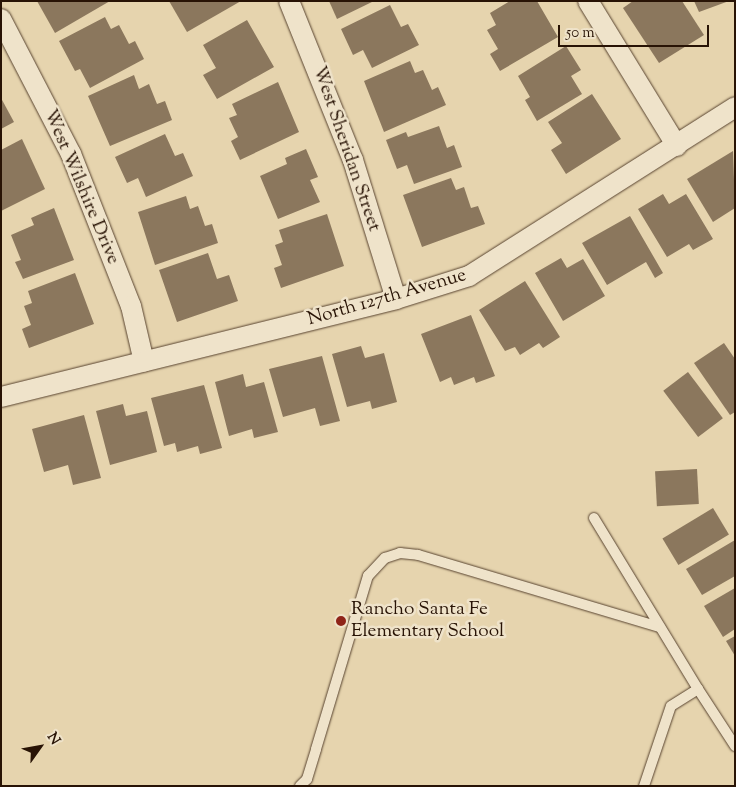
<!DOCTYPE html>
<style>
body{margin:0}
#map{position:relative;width:736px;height:787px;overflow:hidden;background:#e6d4ae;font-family:"Sorts Mill Goudy",serif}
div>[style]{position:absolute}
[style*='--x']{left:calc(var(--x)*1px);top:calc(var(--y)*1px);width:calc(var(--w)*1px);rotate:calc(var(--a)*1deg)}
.building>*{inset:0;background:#8b775d;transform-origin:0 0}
.roads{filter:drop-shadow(0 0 1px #58432f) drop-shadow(0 0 1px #58432f)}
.lane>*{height:10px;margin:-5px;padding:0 5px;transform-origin:5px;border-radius:5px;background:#efe3ca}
.street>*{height:20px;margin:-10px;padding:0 10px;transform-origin:10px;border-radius:10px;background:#efe3ca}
.dots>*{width:14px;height:14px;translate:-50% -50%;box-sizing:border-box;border:2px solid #efe3ca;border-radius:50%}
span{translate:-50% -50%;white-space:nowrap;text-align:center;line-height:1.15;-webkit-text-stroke:5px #efe3ca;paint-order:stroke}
.street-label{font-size:19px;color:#281305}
.poi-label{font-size:19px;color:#281305}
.left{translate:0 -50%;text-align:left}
.frame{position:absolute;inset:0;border:2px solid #281305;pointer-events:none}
.north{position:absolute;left:15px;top:722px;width:50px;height:50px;-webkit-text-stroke:4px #efe3ca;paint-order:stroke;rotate:58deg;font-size:14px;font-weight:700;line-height:20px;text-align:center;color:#281305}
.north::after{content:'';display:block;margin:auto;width:18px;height:22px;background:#281305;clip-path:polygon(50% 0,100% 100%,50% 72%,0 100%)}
.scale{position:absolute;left:558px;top:25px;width:151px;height:22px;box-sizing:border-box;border:2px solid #281305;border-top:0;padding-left:6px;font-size:15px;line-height:18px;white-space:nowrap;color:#281305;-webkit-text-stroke:4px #efe3ca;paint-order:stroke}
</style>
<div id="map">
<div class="building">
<div style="clip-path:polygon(37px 1px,110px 1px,55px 33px)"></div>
<div style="clip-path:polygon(169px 1px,241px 1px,187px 32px)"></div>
<div style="clip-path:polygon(329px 1px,374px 1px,337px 19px)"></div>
<div style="clip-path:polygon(510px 1px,537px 1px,558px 37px,500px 71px,490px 54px,498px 49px,487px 30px,496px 25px,490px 13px)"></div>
<div style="clip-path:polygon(633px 1px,682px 1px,704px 35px,659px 63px,623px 8px)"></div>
<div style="clip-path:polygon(694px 1px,729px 1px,699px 12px)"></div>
<div style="clip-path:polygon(390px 5px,401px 27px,408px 24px,419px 45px,372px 68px,363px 50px,353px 55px,341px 29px)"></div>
<div style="clip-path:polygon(105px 17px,111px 29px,119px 25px,129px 44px,135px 41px,144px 59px,90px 88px,80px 69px,75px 71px,59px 41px)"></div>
<div style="clip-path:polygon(247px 20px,274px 67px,217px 99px,203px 75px,216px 68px,203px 45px)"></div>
<div style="clip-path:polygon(566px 46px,581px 70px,571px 76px,582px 94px,537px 121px,525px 100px,530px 97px,518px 76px)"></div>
<div style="clip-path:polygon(410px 61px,415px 73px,423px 70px,432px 90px,438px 87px,446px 105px,384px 132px,364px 81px)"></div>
<div style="clip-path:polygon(134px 75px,139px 89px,149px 84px,157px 104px,165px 101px,172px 120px,110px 146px,88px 96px)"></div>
<div style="clip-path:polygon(278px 82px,299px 132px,240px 160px,231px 141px,238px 137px,229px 118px,237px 115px,232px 104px)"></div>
<div style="clip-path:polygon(592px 94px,621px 139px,566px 174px,551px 150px,562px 143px,548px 122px)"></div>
<div style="clip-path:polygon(1px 98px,14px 122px,1px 129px)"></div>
<div style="clip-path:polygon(439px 126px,447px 148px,454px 145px,462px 167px,414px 184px,407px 165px,397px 169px,386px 140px,406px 132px,408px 137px)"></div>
<div style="clip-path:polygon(165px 134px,175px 156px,183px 153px,193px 176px,146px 197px,138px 178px,127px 183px,115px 157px)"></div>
<div style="clip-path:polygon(22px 139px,45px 189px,1px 211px,1px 150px)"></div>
<div style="clip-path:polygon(306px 149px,318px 177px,310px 180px,320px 202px,278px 219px,260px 176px,287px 164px,285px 158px)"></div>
<div style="clip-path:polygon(733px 151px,735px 208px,713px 222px,687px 179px)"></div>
<div style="clip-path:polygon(451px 178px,456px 190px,464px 187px,471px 208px,478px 206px,485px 224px,422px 247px,403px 195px)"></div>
<div style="clip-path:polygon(663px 194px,669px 204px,686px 194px,713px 239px,693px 250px,689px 244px,667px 257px,638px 209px)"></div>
<div style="clip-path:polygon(186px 196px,190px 209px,198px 206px,205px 226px,212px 224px,218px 243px,155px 265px,138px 212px)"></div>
<div style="clip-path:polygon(54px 208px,74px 260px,23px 279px,15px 262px,21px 260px,11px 235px,34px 225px,31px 218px)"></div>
<div style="clip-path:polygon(327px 214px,344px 266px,281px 288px,274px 268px,282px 265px,275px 245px,283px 242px,279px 230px)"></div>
<div style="clip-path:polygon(630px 216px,663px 273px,655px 278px,646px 262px,607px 285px,582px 243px)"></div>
<div style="clip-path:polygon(208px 253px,217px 279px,229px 275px,238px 301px,177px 322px,159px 270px)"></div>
<div style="clip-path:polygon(561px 258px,567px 268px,583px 259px,605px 296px,563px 321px,535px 273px)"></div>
<div style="clip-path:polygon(75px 273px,94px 324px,29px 348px,22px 329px,31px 325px,24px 306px,32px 303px,28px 291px)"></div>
<div style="clip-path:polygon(525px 281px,560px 337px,543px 348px,539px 343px,520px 355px,515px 347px,505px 351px,479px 310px)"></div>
<div style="clip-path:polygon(471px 315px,495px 376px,476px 383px,474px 377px,454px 385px,451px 377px,440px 382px,421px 334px)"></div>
<div style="clip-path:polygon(724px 343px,735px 359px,735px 412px,730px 415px,694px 363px)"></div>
<div style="clip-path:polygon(361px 346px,365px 358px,384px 353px,397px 402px,372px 409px,370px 401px,347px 407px,332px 354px)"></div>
<div style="clip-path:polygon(322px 356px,340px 421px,320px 426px,315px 408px,283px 417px,269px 369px)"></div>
<div style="left:688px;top:372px;width:58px;height:31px;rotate:53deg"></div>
<div style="clip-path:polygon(243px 374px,246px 387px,264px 382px,278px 432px,254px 438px,252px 429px,229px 436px,215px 382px)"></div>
<div style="clip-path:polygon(204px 385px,222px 448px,200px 454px,198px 446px,177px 452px,175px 443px,164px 446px,151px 398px)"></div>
<div style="clip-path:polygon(123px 404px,126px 416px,147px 411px,157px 452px,110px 465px,96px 411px)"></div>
<div style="clip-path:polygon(84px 415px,101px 478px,73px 485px,68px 465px,44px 472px,32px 429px)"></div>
<div style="left:697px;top:469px;width:35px;height:42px;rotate:87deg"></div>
<div style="left:713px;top:508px;width:31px;height:59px;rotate:59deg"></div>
<div style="clip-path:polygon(735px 540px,735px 576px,702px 595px,686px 569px)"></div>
<div style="clip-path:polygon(735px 588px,735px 629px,723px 637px,704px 606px)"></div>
<div style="clip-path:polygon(735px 636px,735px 656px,726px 641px)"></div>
</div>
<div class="roads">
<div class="lane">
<div style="--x:594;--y:518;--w:200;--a:58.7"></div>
<div style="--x:300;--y:786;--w:10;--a:-45"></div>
<div style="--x:307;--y:779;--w:31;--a:-73"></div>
<div style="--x:316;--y:749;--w:181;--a:-73.3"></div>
<div style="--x:368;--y:576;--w:25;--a:-47"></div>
<div style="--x:385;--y:558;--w:16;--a:-18"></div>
<div style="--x:400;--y:553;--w:18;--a:6"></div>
<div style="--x:418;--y:555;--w:252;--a:16.6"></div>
<div style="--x:644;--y:786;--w:84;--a:-71.4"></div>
<div style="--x:671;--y:706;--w:32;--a:-32"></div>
<div style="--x:698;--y:689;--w:68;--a:57"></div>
</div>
<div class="street">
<div style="--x:289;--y:1;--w:171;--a:68.1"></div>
<div style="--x:353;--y:160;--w:145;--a:72.8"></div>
<div style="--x:588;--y:1;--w:170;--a:58.5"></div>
<div style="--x:1;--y:19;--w:152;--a:62.6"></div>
<div style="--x:71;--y:154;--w:163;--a:68.5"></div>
<div style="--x:131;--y:306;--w:57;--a:76.9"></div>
<div style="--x:1;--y:397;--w:407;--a:-13.9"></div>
<div style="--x:396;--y:299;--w:77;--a:-17.5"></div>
<div style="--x:469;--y:276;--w:315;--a:-32.4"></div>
</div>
</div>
<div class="dots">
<div style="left:341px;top:621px;background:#8f2418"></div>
</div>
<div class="street-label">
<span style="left:346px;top:149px;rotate:71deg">West Sheridan Street</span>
<span style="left:81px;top:187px;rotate:67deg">West Wilshire Drive</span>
<span style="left:387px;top:298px;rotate:-16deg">North 127th Avenue</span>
</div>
<div class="poi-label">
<span class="left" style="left:351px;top:621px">Rancho Santa Fe<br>Elementary School</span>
</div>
<div class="frame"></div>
<div class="north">N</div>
<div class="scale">50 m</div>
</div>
